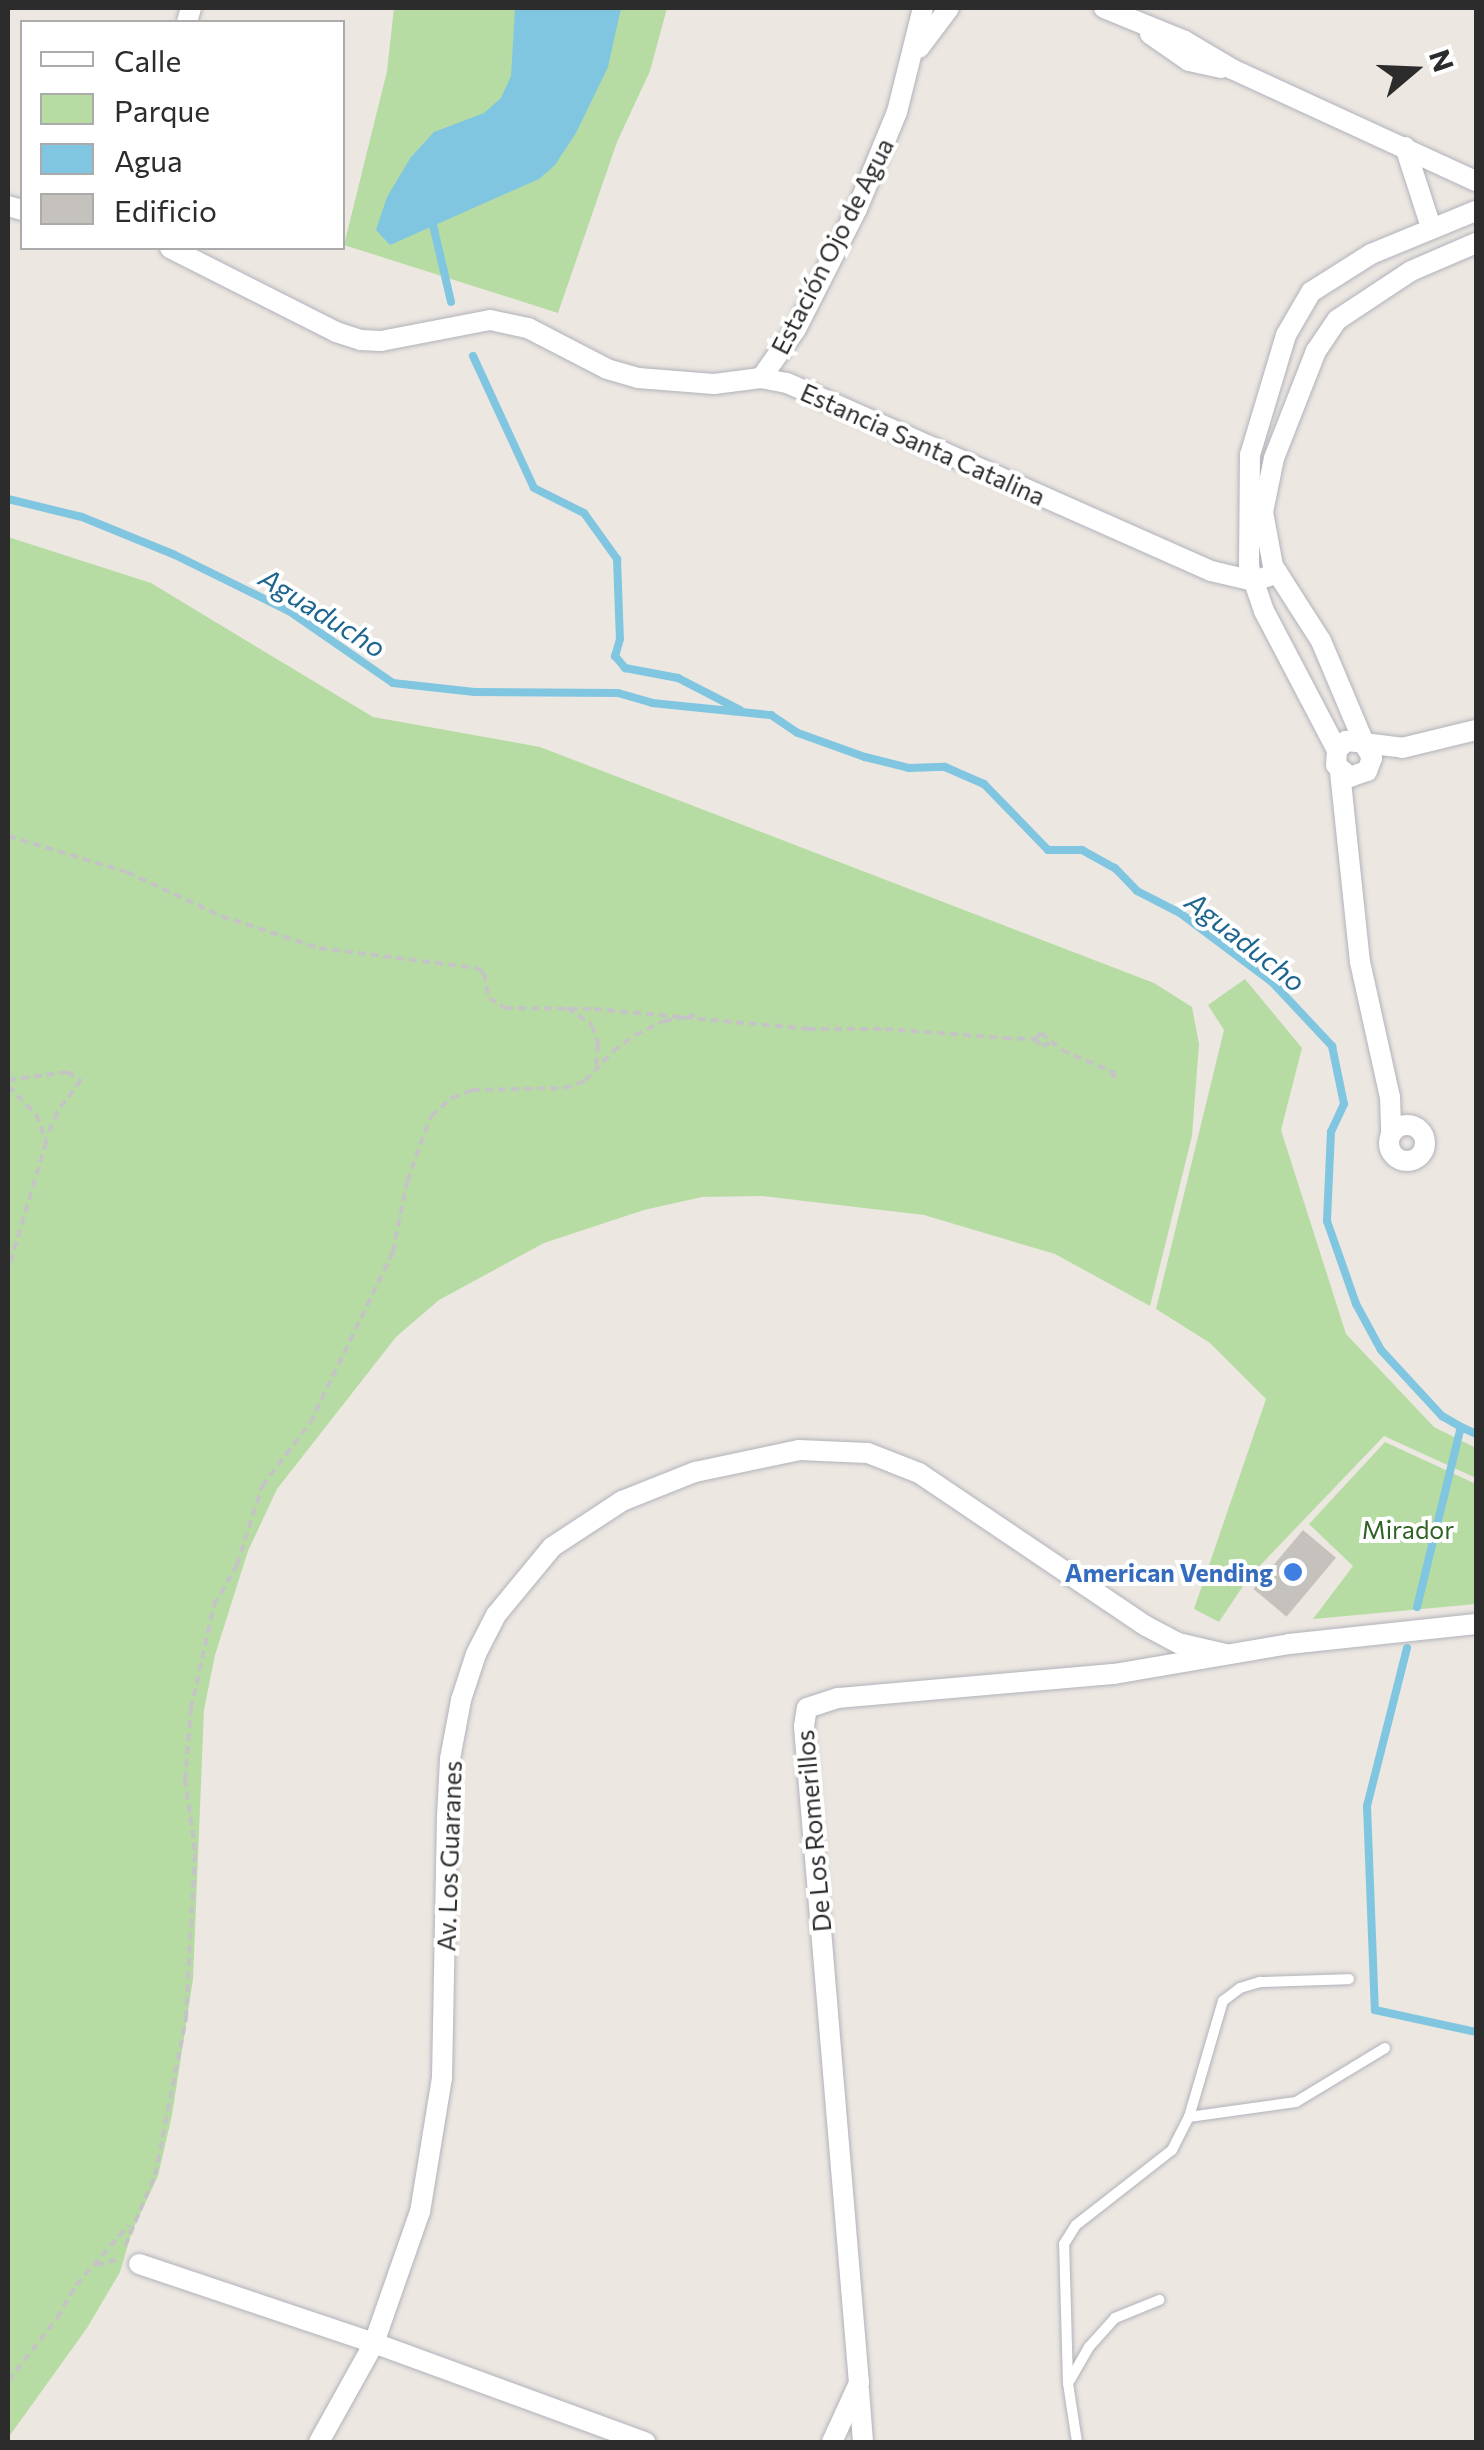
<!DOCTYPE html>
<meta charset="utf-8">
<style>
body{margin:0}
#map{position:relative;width:1484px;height:2450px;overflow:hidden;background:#ece7e1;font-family:Commissioner,sans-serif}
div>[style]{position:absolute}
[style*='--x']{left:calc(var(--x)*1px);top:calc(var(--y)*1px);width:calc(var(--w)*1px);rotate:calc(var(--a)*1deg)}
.green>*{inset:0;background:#b6dca4}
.water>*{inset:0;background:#80c6e1}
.stream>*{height:8px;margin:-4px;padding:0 4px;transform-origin:4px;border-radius:4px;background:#80c6e1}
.building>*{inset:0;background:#c5c1bc;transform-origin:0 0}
.path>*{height:4px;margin-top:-2px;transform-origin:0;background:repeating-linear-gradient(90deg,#c4c4c4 0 8px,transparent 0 13px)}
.roads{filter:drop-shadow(0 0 2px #b1b2bb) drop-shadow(0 0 2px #b1b2bb)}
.lane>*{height:10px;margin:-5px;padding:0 5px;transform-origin:5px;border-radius:5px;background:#fff}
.street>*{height:20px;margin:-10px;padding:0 10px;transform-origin:10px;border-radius:10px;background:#fff}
.street>.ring{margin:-10px;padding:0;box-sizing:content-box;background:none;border:20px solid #fff;border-radius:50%}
.dots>*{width:28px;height:28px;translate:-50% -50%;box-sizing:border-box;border:5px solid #fff;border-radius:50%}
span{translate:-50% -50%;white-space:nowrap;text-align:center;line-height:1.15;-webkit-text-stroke:8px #fff;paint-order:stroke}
.street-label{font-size:25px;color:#2c2c2c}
.park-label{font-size:25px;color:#2f6224}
.shop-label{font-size:25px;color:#366cbe;font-weight:700}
.right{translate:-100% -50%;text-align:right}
.water-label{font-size:28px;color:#1e668f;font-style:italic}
.frame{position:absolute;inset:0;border:10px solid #2c2c2c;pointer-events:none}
.legend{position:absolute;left:20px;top:20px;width:325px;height:230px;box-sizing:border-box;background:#fff;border:2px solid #ababab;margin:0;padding:12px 18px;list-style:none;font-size:30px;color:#2c2c2c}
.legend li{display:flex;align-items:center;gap:20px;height:50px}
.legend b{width:50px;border:2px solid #ababab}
.north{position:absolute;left:1364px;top:20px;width:100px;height:100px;-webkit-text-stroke:8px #fff;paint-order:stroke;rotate:71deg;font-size:28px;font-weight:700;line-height:40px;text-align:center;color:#2c2c2c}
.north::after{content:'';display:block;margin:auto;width:35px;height:45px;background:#2c2c2c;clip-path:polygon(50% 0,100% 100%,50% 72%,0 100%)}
</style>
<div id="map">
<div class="green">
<div style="clip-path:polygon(394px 8px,667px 8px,650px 71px,617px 142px,558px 313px,344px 245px,387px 71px)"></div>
<div style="clip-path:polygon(8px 537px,151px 583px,373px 717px,540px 747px,1154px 983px,1192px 1007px,1199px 1044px,1192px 1136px,1150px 1306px,1055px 1254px,924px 1215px,762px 1196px,702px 1197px,644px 1210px,544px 1243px,439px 1300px,396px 1337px,277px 1489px,248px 1551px,215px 1655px,204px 1710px,193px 1979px,172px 2115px,158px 2176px,132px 2231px,120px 2272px,87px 2328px,8px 2438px)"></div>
<div style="clip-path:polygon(1245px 979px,1302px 1048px,1281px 1130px,1346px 1334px,1434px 1427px,1476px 1448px,1476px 1478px,1384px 1436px,1249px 1577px,1219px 1622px,1194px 1609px,1266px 1399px,1210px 1343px,1156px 1309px,1224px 1030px,1208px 1005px)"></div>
<div style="clip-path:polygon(1385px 1442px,1476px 1484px,1476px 1604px,1313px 1619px,1353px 1566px,1309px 1524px)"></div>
</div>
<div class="water">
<div style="clip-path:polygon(515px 8px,621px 8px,608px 67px,576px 133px,555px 165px,539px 179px,390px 245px,376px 230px,387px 197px,411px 157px,434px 132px,484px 113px,501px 98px,511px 76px)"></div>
</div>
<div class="stream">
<div style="--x:433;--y:225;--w:79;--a:76.8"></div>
<div style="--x:473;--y:356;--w:145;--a:65.2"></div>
<div style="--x:534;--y:488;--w:56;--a:26.6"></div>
<div style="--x:584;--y:513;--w:57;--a:54.3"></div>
<div style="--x:617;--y:559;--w:80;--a:87.9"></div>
<div style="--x:620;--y:639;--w:18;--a:106"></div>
<div style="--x:615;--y:656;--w:16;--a:50"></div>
<div style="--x:625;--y:668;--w:54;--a:10.7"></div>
<div style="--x:678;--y:678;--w:70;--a:27.3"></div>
<div style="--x:8;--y:499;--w:76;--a:13.7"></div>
<div style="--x:82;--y:517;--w:100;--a:22.2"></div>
<div style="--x:175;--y:555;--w:127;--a:26.2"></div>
<div style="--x:289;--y:611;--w:126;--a:34.7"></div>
<div style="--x:393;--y:683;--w:82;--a:6.3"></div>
<div style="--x:475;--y:692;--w:143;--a:0.4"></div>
<div style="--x:618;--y:693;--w:35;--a:16"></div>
<div style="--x:652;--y:703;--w:120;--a:5.8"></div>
<div style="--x:771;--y:715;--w:32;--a:34"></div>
<div style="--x:798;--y:733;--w:71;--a:19.7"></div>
<div style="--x:865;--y:757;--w:45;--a:14"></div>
<div style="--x:909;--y:768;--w:36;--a:-2"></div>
<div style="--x:945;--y:767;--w:43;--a:23.6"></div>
<div style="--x:984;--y:784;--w:92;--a:45.9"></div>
<div style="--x:1048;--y:850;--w:34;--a:0"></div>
<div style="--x:1082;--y:850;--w:38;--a:29"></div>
<div style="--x:1115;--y:868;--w:32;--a:46"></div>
<div style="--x:1137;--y:891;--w:48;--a:27.1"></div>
<div style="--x:1180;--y:913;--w:115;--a:36.9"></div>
<div style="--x:1272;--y:982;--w:88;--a:46.8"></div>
<div style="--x:1332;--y:1046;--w:59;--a:78.3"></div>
<div style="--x:1344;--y:1104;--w:31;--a:115"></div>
<div style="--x:1331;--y:1132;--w:89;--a:92.6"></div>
<div style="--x:1327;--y:1221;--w:88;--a:70.7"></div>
<div style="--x:1356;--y:1304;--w:52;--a:61.5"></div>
<div style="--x:1381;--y:1350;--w:90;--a:47.3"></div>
<div style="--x:1442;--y:1416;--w:22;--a:30"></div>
<div style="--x:1417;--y:1607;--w:185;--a:-76.3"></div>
<div style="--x:1461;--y:1427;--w:17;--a:25"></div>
<div style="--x:1407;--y:1648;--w:163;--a:104.2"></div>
<div style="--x:1367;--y:1806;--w:204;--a:87.8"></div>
<div style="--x:1375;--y:2010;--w:103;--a:12.3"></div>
</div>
<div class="building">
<div style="left:1303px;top:1530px;width:43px;height:77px;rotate:40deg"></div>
</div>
<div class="path">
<div style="--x:8;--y:836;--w:124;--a:16.8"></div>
<div style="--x:127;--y:872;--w:104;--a:25.1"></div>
<div style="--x:221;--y:916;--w:103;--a:18.1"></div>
<div style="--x:319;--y:948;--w:159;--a:7.2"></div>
<div style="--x:477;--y:968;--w:9;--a:36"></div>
<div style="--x:484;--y:973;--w:25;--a:79"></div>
<div style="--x:489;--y:998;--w:19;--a:32"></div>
<div style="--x:505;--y:1008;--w:89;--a:0.6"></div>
<div style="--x:594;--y:1009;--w:215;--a:5.3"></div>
<div style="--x:808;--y:1029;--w:77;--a:0"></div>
<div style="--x:885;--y:1029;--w:119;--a:4.3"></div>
<div style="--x:1004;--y:1038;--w:31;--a:2"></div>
<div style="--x:1035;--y:1039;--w:8;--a:-45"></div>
<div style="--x:1041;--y:1033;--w:27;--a:39"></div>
<div style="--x:1062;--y:1050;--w:58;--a:23.5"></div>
<div style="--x:1115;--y:1073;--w:5;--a:112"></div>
<div style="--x:1113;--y:1078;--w:4;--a:-104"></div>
<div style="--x:567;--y:1008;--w:30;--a:34"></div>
<div style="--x:592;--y:1025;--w:20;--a:72"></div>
<div style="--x:598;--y:1044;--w:24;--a:95"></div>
<div style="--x:1035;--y:1039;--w:10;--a:45"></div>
<div style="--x:1042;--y:1046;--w:9;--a:-21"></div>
<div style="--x:8;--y:1080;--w:60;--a:-7.7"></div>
<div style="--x:67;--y:1072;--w:16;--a:30"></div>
<div style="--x:81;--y:1080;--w:40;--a:127"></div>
<div style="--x:57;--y:1112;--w:27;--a:112"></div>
<div style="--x:8;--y:1086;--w:40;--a:45"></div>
<div style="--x:36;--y:1114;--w:30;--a:70"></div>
<div style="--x:46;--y:1142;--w:134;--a:106.5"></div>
<div style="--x:125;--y:2246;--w:77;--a:-67.1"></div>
<div style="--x:155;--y:2175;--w:160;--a:-78.8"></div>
<div style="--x:186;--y:2018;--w:167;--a:-86.9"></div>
<div style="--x:195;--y:1851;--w:72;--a:-98"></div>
<div style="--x:185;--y:1780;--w:71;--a:-85.2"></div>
<div style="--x:191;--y:1709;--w:107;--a:-77.5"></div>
<div style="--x:214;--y:1605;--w:46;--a:-60.1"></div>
<div style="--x:237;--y:1565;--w:83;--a:-72.4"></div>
<div style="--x:262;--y:1486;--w:79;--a:-52.7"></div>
<div style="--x:310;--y:1423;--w:190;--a:-64.1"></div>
<div style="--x:393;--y:1252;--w:72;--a:-78.8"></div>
<div style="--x:407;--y:1181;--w:69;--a:-69.7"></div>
<div style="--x:431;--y:1116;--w:28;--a:-41"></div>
<div style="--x:452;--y:1098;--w:22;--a:-22"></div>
<div style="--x:472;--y:1090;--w:92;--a:-1.2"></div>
<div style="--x:564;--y:1088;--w:22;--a:-18"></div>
<div style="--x:585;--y:1081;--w:41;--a:-47"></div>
<div style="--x:613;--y:1051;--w:27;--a:-36"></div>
<div style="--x:635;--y:1035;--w:32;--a:-26"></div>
<div style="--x:664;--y:1021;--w:32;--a:-11"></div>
<div style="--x:96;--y:2265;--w:25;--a:-14"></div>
<div style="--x:8;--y:2381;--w:80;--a:-52.1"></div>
<div style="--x:57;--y:2318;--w:38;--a:-60"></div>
<div style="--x:76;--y:2285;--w:80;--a:-48.5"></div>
</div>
<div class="roads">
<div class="lane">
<div style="--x:1189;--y:2117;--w:108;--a:-8"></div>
<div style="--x:1296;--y:2102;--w:104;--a:-31.2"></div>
<div style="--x:1070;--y:2380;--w:38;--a:-60"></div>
<div style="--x:1089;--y:2347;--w:39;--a:-48"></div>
<div style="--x:1115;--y:2318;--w:48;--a:-22.2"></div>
<div style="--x:1077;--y:2442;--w:60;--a:-98.7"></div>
<div style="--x:1068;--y:2383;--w:139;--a:-91.6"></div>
<div style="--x:1064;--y:2244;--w:22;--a:-58"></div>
<div style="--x:1076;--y:2225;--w:122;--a:-38"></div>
<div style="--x:1172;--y:2150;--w:37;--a:-63"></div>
<div style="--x:1189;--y:2117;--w:121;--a:-73.7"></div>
<div style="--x:1223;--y:2001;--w:21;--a:-37"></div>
<div style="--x:1240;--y:1988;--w:21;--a:-17"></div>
<div style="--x:1260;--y:1982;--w:89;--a:-1.9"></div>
</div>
<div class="street">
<div style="--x:1104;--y:8;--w:87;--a:22.2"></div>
<div style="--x:1185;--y:41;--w:55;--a:30.8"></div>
<div style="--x:1232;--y:69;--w:268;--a:24.7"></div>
<div style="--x:187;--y:22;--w:15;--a:-74"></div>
<div style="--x:1150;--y:34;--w:47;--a:34.7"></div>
<div style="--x:1189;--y:61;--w:33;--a:12"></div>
<div style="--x:919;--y:48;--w:50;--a:-53.1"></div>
<div style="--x:1405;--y:147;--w:84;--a:72"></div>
<div style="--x:8;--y:206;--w:15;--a:16"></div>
<div style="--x:1476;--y:243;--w:71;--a:156.7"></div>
<div style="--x:1411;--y:271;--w:89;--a:146.5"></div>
<div style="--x:1337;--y:320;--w:37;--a:124"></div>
<div style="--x:1316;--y:351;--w:115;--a:111.4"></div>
<div style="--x:1274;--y:458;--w:55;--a:101.5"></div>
<div style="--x:1263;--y:512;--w:55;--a:79.5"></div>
<div style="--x:1273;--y:566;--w:89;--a:57.4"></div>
<div style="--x:1321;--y:641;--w:111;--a:67.1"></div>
<div style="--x:1364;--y:743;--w:38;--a:7"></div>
<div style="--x:1402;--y:748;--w:76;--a:-13.7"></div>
<div style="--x:170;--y:248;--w:186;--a:26.8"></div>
<div style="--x:336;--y:332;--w:26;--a:18"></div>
<div style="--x:361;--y:340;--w:20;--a:3"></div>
<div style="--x:381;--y:341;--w:111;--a:-10.9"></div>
<div style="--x:490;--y:320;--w:39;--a:12"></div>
<div style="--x:528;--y:328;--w:89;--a:27.4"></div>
<div style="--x:607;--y:369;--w:32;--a:16"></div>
<div style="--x:638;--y:378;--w:76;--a:4.5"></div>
<div style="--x:714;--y:384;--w:47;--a:-7.3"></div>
<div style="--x:761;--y:378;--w:26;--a:11"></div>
<div style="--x:787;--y:383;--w:464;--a:23.9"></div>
<div style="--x:1211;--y:571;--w:44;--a:13.1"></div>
<div style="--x:1254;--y:581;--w:25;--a:-18"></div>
<div style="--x:761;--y:378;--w:60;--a:-54.5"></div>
<div style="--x:796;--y:329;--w:135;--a:-63.1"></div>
<div style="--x:857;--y:209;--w:105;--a:-67.6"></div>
<div style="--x:897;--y:112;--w:107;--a:-76"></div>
<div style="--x:1337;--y:750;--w:13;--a:-45"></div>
<div style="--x:1346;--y:741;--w:18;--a:6"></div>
<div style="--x:1364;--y:743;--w:17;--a:62"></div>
<div style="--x:1372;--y:758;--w:14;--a:111"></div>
<div style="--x:1367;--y:771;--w:18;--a:161"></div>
<div style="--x:1350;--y:777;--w:18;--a:-139"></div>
<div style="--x:1336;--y:765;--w:15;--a:-86"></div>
<div style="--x:1337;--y:750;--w:157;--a:-117.7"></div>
<div style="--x:1264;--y:611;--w:46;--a:-108.8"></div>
<div style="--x:1249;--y:567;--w:112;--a:-89.5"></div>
<div style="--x:1250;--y:455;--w:125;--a:-73.3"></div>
<div style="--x:1286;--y:335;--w:50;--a:-59.8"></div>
<div style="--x:1311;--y:292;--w:71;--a:-32.3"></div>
<div style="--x:1371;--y:254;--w:113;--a:-22.3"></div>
<div style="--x:1340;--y:772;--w:191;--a:84"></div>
<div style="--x:1360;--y:962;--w:138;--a:77.5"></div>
<div style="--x:1390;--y:1097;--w:37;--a:88"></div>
<div class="ring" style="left:1389px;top:1125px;width:16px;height:16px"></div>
<div style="--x:139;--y:2264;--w:248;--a:18.6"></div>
<div style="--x:374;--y:2343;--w:289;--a:20.1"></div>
<div style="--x:859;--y:2390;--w:52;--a:85.6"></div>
<div style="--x:319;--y:2442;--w:113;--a:-60.9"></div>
<div style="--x:374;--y:2343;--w:139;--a:-70.7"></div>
<div style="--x:420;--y:2212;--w:136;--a:-80.7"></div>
<div style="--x:442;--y:2078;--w:261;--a:-88.9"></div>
<div style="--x:447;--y:1817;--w:58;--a:-87"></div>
<div style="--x:450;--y:1759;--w:60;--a:-79.4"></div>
<div style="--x:461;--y:1700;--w:48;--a:-71.9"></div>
<div style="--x:476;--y:1654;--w:44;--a:-62.9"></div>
<div style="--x:496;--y:1615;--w:88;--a:-50.5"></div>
<div style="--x:552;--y:1547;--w:84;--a:-33.3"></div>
<div style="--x:622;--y:1501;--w:79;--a:-21.7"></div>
<div style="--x:695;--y:1472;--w:106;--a:-11.9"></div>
<div style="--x:799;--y:1450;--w:69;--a:2.5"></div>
<div style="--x:868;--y:1453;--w:55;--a:21.4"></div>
<div style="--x:919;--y:1473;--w:274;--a:34"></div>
<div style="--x:1146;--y:1626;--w:36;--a:28"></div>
<div style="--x:1178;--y:1643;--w:49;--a:12.9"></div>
<div style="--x:832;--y:2442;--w:65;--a:-65.4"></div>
<div style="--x:859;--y:2383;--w:659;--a:-94.79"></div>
<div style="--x:804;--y:1726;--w:18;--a:-81"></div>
<div style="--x:807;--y:1708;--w:33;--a:-18"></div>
<div style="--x:838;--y:1698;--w:277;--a:-5"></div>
<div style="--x:1114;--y:1674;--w:178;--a:-9.7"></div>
<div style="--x:1289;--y:1644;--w:188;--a:-6.1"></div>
</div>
</div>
<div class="dots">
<div style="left:1293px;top:1572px;background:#3f7fe0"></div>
</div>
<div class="street-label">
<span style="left:832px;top:246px;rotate:-63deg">Estación Ojo de Agua</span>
<span style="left:923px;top:444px;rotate:24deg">Estancia Santa Catalina</span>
<span style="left:813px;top:1831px;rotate:-95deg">De Los Romerillos</span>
<span style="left:449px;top:1856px;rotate:-88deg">Av. Los Guaranes</span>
</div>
<div class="park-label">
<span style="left:1408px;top:1529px">Mirador</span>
</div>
<div class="shop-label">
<span class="right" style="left:1273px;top:1572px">American Vending</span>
</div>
<div class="water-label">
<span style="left:323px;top:612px;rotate:32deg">Aguaducho</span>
<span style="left:1246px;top:941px;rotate:38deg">Aguaducho</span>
</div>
<div class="frame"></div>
<ul class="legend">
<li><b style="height:12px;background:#fff"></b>Calle</li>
<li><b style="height:28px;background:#b6dca4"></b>Parque</li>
<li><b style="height:28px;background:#80c6e1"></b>Agua</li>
<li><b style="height:28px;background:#c5c1bc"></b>Edificio</li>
</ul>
<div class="north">N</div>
</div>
